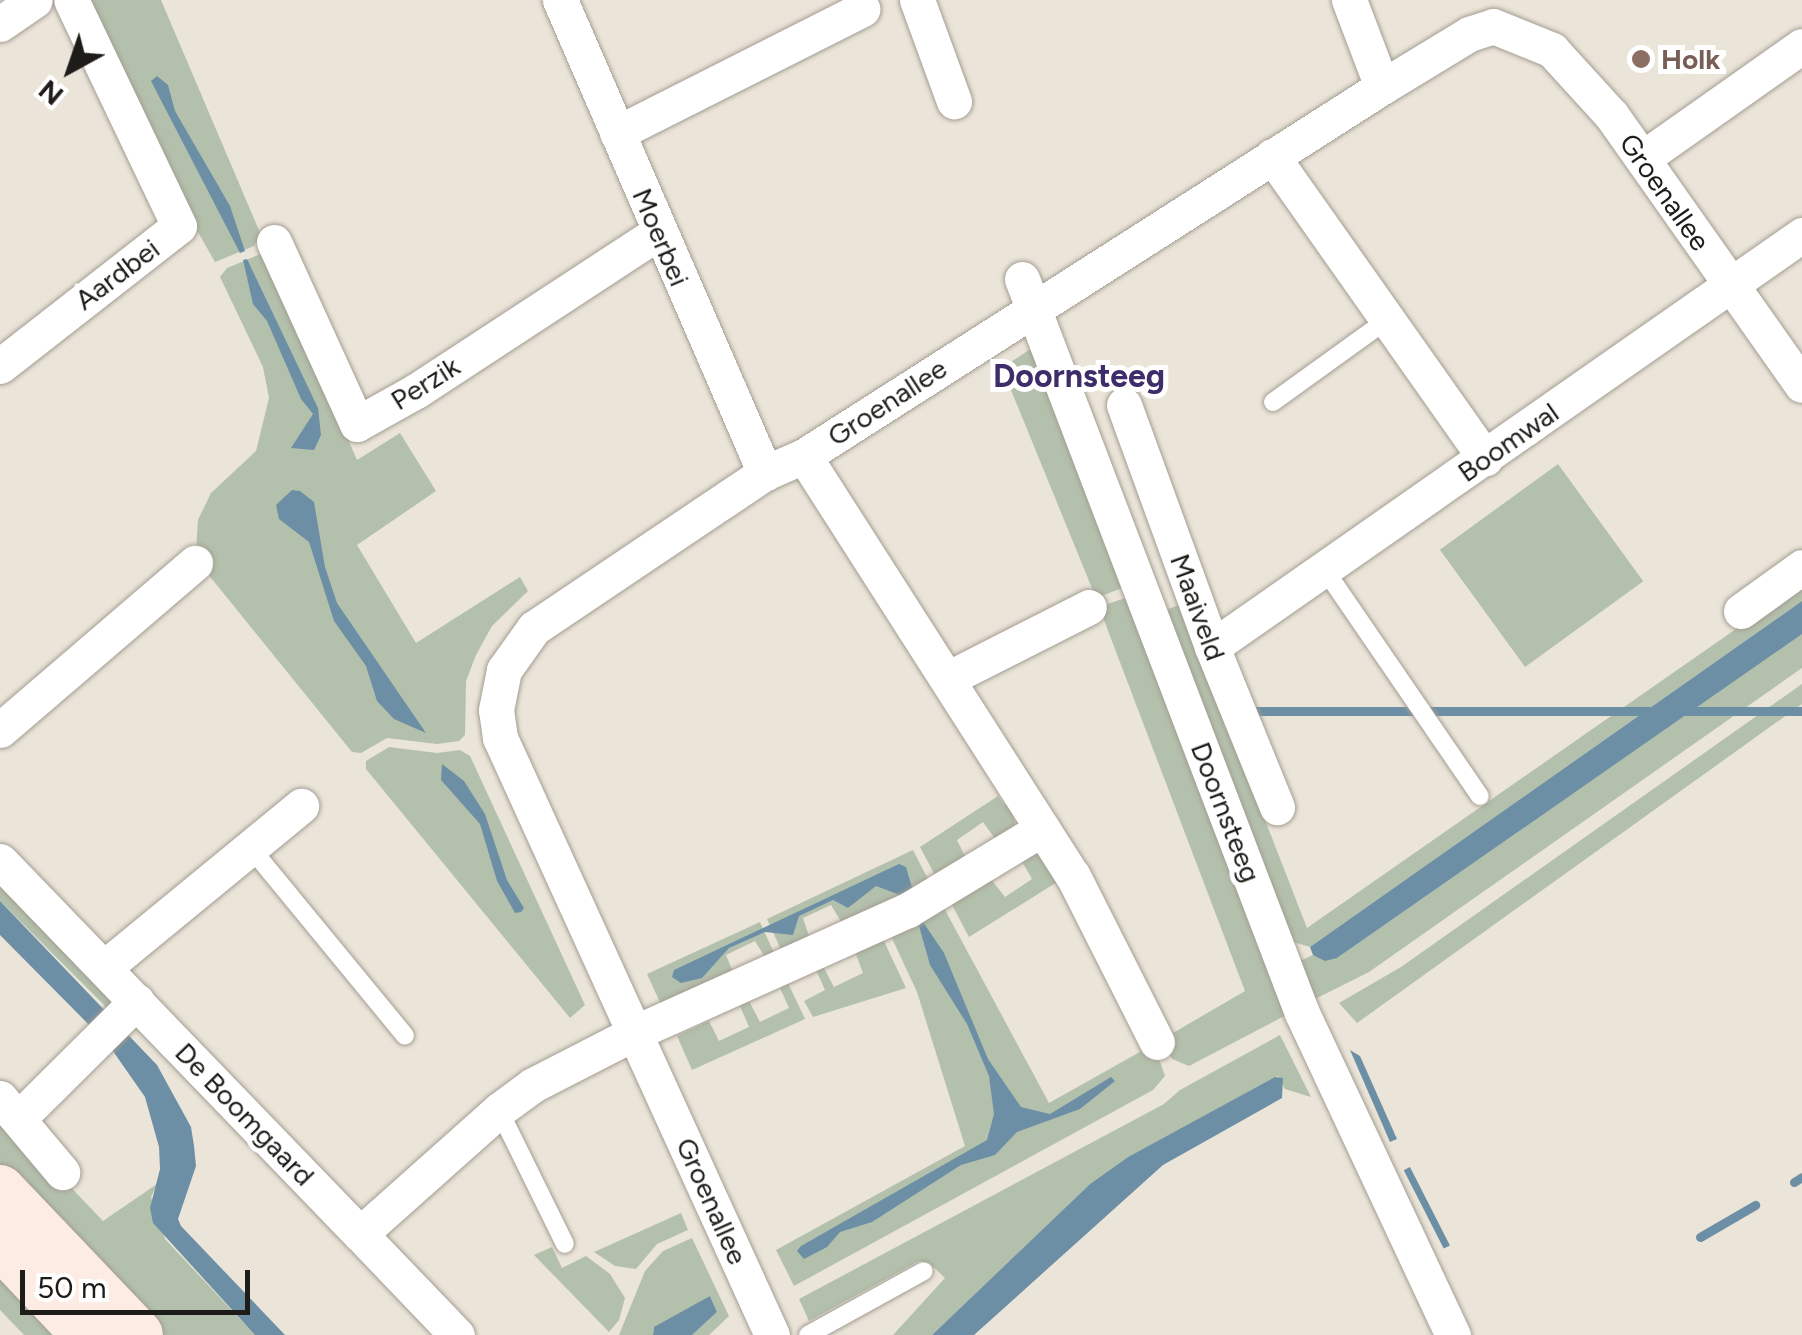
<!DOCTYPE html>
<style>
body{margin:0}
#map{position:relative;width:1802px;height:1335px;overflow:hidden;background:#ebe4d9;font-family:Figtree,sans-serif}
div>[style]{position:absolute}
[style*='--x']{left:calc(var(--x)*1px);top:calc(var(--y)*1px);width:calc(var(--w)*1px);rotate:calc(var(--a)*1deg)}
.green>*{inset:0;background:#b3c0ac;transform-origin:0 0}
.water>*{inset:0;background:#6d8fa5;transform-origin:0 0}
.stream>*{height:9px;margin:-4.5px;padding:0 4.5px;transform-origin:4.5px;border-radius:4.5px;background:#6d8fa5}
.roads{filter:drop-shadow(0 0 2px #a39d92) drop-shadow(0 0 2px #a39d92)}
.lane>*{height:18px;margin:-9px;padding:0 9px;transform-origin:9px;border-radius:9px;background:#fff}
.street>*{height:35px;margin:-17.5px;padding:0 17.5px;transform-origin:17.5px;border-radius:17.5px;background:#fff}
.secondary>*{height:50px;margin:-25px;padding:0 25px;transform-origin:25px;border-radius:25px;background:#fdece3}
.dots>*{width:28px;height:28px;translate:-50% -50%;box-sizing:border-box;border:5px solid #fff;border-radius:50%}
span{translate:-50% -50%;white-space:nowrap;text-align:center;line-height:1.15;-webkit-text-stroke:10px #fff;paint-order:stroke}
.education-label{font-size:28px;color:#785e54;font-weight:700}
.left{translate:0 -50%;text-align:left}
.street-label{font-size:28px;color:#1e1c18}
.quarter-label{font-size:32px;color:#3e2d69;font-weight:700}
.north{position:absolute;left:20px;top:20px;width:100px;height:100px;-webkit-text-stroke:8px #fff;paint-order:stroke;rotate:220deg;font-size:28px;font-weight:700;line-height:40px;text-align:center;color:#1e1c18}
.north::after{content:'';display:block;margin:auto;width:35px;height:45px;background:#1e1c18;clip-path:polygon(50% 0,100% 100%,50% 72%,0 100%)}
.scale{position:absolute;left:20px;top:1270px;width:230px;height:45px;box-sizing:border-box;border:5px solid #1e1c18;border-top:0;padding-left:12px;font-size:30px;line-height:35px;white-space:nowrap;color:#1e1c18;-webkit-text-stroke:8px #fff;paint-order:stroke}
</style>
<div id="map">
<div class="green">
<div style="clip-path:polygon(90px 0,161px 0,261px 235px,254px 246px,215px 262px,198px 232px,192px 231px)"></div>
<div style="clip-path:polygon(263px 253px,272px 261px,357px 460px,400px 433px,436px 491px,357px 545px,416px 643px,520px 577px,528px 591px,492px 626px,476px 655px,466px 681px,465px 735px,459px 741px,437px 744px,387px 738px,361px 753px,352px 752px,203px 568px,196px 550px,198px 520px,211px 493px,256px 451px,269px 398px,263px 367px,220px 277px,227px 268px)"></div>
<div style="clip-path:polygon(1035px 346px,1125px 587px,1096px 598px,1002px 368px)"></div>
<div style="left:1558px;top:464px;width:145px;height:146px;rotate:54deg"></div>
<div style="clip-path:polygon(1802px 583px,1802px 601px,1310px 947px,1293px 942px,1166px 610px,1181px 604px,1307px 928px)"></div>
<div style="clip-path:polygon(1128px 597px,1294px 1011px,1189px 1066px,1172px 1059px,1161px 1040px,1245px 991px,1099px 607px)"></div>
<div style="clip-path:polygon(1802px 633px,1802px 668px,1369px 972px,1317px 998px,1310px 997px,1293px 964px,1313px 955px,1337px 958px)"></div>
<div style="clip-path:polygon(1802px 684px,1802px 704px,1357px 1023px,1339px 1003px,1401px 967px)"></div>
<div style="clip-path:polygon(389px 747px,437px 753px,460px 750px,470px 756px,585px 1005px,570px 1018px,366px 769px,366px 761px)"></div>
<div style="clip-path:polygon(998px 796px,1004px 805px,1012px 801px,1015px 826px,996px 840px,983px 822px,957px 840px,967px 860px,938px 881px,920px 847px)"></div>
<div style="clip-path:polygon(913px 850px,931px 885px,843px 925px,831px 905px,803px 918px,810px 939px,783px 954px,767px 919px)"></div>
<div style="clip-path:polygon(1038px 852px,1062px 879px,969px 937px,951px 903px,991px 879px,1005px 897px,1032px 879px,1020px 858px)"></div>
<div style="clip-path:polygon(0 878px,114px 994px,110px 1011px,0 901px)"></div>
<div style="clip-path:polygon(944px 908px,1049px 1103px,1154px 1044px,1165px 1076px,1153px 1090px,794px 1286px,776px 1250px,965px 1146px,917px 992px,890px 934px)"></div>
<div style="clip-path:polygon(760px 922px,776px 957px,766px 959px,755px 941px,726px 955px,734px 974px,663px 1009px,647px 974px)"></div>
<div style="clip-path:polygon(882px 937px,906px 988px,813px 1017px,804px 1001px,825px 990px,816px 970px,824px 968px,834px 987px,863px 973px,855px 952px)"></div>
<div style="clip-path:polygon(788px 983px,805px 1019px,692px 1070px,677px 1036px,709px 1021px,719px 1041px,749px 1027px,740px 1006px,749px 1001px,760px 1022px,789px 1008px,780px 988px)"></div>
<div style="clip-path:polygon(1280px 1035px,1311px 1097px,1285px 1089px,1278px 1076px,1128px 1157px,1090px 1184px,932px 1335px,893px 1335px,945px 1278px,929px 1263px,919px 1261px,809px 1321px,799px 1299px,1164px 1104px,1180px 1090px)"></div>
<div style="clip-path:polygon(0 1113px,103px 1221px,157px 1184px,151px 1197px,165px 1239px,255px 1335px,152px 1335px,0 1176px)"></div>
<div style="clip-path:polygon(681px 1213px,688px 1230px,657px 1244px,636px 1269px,615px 1266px,594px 1252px)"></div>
<div style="clip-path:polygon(692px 1238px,729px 1316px,709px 1335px,692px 1335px,717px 1312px,710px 1296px,653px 1330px,653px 1335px,619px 1335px,645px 1271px,663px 1251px)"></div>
<div style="clip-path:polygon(552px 1247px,562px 1268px,586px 1256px,610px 1274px,625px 1298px,619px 1320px,609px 1332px,534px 1255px)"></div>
<div style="clip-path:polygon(0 1257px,74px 1335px,24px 1335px,0 1310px)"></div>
</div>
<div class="water">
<div style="clip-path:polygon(157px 76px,168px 85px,175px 111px,230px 206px,245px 251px,240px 253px,151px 81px)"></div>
<div style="clip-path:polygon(247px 259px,318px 408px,321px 435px,314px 450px,291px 448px,313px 414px,301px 399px,267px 321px,253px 304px,243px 260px)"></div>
<div style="clip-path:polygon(292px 490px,300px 491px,314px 502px,325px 567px,337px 603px,426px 733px,394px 719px,377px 701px,366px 666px,334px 621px,309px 542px,279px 519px,276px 505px)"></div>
<div style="clip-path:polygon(1802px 601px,1802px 634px,1337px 958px,1325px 961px,1313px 955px,1310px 947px)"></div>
<div style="left:1802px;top:707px;width:9px;height:546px;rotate:90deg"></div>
<div style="clip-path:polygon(442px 764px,464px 781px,485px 814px,507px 880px,524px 908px,521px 912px,515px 913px,497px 881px,480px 824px,441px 780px)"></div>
<div style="clip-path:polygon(899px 864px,906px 867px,913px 891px,900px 895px,876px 886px,848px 908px,833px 900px,799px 916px,793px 935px,765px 932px,729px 948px,702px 978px,681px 983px,672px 977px,674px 970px)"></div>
<div style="clip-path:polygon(0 901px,157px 1065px,191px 1127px,194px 1146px,196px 1166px,178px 1219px,181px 1226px,285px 1335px,255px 1335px,153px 1223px,150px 1208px,160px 1169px,159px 1147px,145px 1097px,108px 1044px,0 935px)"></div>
<div style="clip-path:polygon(923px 922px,944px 953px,988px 1059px,1021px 1107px,1050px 1114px,1111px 1077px,1115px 1081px,1080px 1109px,1017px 1132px,995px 1155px,961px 1165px,872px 1222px,840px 1232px,827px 1247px,804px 1259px,797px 1251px,801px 1246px,987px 1140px,994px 1114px,989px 1076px,967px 1024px,930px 965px,919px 926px)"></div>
<div style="clip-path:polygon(1350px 1050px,1360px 1056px,1397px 1139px,1390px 1142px)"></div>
<div style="clip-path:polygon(1275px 1077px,1283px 1078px,1282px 1098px,1163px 1165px,974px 1335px,932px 1335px,1090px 1184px,1128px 1157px)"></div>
<div style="left:1410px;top:1167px;width:88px;height:7px;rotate:63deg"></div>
<div style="clip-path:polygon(710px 1296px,717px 1312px,692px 1335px,653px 1335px,654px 1327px)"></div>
</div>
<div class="stream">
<div style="--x:1794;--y:1182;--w:9;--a:-32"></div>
<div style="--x:1700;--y:1237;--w:64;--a:-30.2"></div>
</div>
<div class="roads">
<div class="lane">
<div style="--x:1273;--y:402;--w:142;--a:-35.8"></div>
<div style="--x:1325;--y:570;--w:274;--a:55.6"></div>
<div style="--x:250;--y:847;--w:244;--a:50.6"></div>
<div style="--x:499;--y:1110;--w:149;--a:63.8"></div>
<div style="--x:808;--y:1335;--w:132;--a:-28.9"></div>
</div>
<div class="street">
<div style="--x:560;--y:0;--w:516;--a:66.57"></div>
<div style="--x:917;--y:0;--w:108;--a:69.9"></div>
<div style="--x:1349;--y:0;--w:93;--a:69.2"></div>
<div style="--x:0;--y:24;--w:42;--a:-34.4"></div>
<div style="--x:617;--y:133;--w:275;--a:-26.8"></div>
<div style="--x:1272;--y:156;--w:370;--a:54.8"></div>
<div style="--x:1643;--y:158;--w:194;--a:-35.2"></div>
<div style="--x:274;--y:242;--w:200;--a:65.5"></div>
<div style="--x:357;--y:424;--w:68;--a:-29.2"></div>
<div style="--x:416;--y:391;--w:290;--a:-33.2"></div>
<div style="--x:1022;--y:279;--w:786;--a:69.12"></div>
<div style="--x:1302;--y:1013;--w:356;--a:64.9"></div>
<div style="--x:0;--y:366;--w:227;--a:-38"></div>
<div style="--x:179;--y:226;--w:250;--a:-115.5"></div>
<div style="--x:1124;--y:405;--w:258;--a:70"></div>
<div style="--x:1212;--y:647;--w:173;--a:67.9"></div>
<div style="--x:804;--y:456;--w:499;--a:57.4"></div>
<div style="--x:1073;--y:876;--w:186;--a:63.2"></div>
<div style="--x:1741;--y:611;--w:75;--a:-35.8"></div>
<div style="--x:1212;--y:647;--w:720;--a:-34.93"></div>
<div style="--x:947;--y:679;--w:159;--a:-26.9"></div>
<div style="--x:0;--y:730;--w:257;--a:-40.6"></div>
<div style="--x:0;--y:861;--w:518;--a:46.02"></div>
<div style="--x:360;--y:1234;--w:186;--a:-41.7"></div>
<div style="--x:499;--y:1110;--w:42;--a:-36.3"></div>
<div style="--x:533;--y:1085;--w:116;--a:-27.2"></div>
<div style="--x:636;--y:1032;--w:298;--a:-24.2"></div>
<div style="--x:908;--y:910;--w:157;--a:-31.2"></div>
<div style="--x:105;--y:967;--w:254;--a:-39.4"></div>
<div style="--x:0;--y:1098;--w:97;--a:50"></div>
<div style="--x:19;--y:1118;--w:166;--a:-44.8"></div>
<div style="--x:360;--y:1234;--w:140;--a:46.2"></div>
<div style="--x:772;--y:1335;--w:656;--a:-114.49"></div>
<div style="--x:500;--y:738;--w:28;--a:-98"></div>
<div style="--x:496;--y:710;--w:41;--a:-78.7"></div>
<div style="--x:504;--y:670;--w:52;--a:-54.5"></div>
<div style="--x:534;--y:628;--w:278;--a:-33.9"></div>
<div style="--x:765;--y:473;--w:43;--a:-23.6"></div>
<div style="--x:804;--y:456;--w:686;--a:-32.55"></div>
<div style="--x:1382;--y:87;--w:102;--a:-31.3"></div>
<div style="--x:1469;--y:34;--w:25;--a:-18"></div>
<div style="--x:1493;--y:26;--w:64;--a:22.1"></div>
<div style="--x:1552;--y:50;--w:89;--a:47.7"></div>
<div style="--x:1612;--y:116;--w:329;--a:54.8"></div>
</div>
<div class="secondary">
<div style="--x:0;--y:1190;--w:200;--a:46.4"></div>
<div style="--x:0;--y:1243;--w:127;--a:46.6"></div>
</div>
</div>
<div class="dots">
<div style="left:1641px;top:59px;background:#8d6e63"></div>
</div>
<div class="education-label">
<span class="left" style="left:1661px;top:59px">Holk</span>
</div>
<div class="street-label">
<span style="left:1665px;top:192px;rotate:55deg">Groenallee</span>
<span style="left:661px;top:237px;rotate:67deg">Moerbei</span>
<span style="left:117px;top:274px;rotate:-37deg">Aardbei</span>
<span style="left:425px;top:383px;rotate:-32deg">Perzik</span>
<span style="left:887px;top:402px;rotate:-33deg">Groenallee</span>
<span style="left:1508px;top:442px;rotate:-35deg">Boomwal</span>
<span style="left:1198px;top:607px;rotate:70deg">Maaiveld</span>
<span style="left:1226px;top:812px;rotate:69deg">Doornsteeg</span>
<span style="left:245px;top:1114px;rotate:46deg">De Boomgaard</span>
<span style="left:712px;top:1201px;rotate:66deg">Groenallee</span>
</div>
<div class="quarter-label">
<span style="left:1079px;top:376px">Doornsteeg</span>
</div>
<div class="north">N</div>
<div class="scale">50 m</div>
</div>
